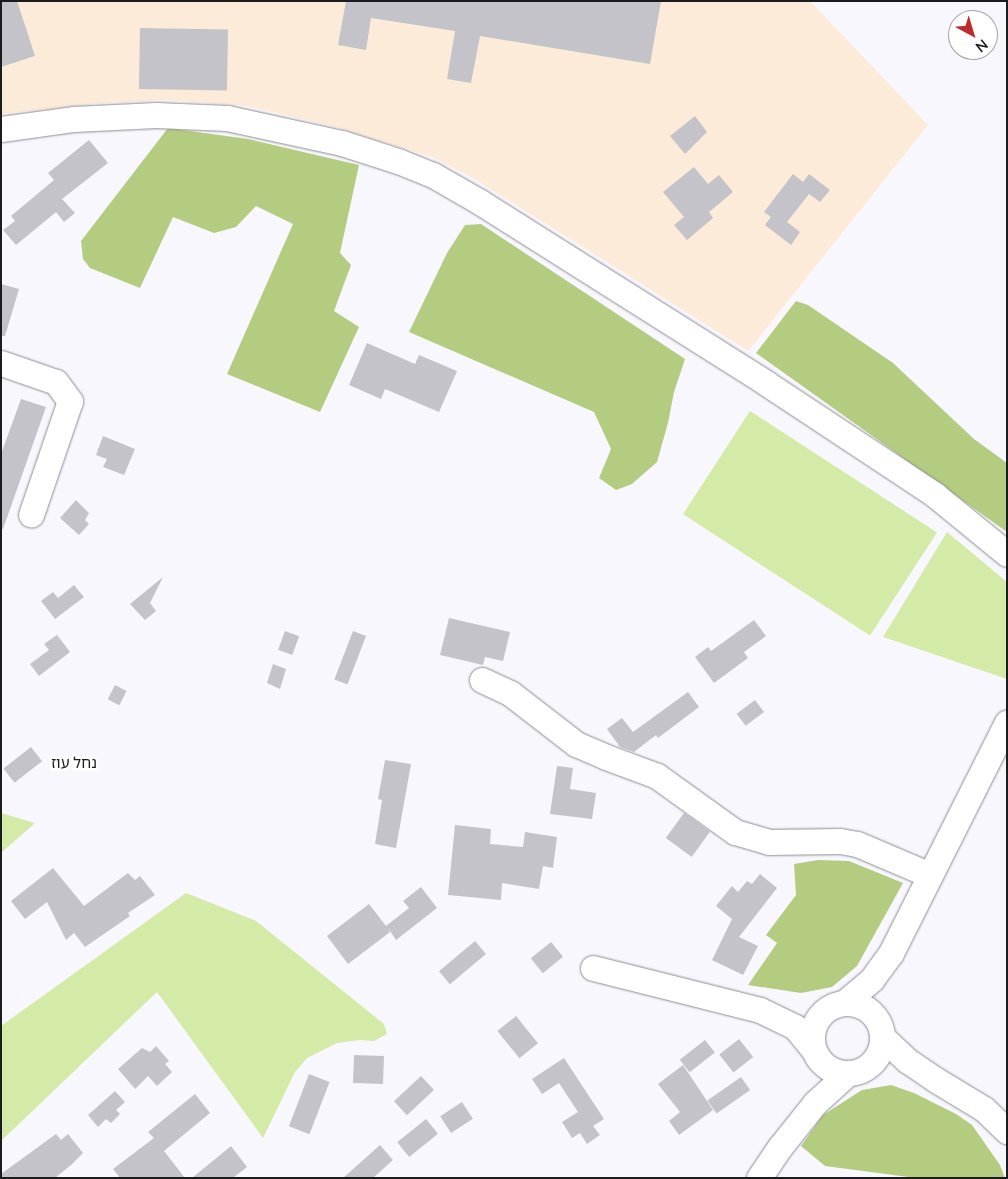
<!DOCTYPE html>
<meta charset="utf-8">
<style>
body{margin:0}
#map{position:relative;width:1008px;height:1179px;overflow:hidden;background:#f8f7fe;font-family:Lato,"Noto Sans Hebrew",sans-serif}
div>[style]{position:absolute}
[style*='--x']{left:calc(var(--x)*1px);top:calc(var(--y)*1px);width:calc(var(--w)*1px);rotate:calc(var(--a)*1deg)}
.industrial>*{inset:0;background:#fcebd9}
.green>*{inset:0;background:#d4eba7;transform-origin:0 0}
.forest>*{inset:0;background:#b4cc80}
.building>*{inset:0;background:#c3c3c9;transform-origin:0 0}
.roads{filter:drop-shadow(0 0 1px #8d8c93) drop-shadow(0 0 1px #8d8c93)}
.minor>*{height:25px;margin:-12.5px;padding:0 12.5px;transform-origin:12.5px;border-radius:12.5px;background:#fff}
.minor>.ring{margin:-12.5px;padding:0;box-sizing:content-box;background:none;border:25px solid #fff;border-radius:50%}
span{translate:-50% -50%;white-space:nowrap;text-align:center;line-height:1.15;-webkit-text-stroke:5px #fff;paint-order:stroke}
.quarter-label{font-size:15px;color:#1c1c1e}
.frame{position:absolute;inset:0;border:2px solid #1c1c1e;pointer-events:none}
.north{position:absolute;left:948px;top:10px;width:50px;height:50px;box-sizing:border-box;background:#fff;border:1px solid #a4a4a5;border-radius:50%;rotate:141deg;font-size:14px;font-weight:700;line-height:20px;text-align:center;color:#1c1c1e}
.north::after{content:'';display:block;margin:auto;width:18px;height:22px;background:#bc2c2d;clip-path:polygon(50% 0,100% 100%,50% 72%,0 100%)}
</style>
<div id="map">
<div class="industrial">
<div style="clip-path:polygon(1px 1px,810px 1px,928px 125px,748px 351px,473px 178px,432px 157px,339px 128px,247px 106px,166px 100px,92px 104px,1px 114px)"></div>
</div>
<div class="green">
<div style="left:750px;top:411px;width:223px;height:123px;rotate:33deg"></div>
<div style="clip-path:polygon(947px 532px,1007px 582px,1007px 679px,883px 637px)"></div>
<div style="clip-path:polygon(1px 813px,35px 823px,1px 853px)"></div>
<div style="clip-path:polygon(186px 893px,256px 921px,384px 1024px,387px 1034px,374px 1041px,360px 1040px,337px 1043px,307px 1058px,295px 1072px,263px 1138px,157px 992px,1px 1141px,1px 1026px)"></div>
</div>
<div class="forest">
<div style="clip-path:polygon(168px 128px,248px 139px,359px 165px,340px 253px,351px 265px,334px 311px,359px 327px,320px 412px,227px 374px,293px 224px,256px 206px,236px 227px,214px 233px,173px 217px,140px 288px,90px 268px,83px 259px,81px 241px)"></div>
<div style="clip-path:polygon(481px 224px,685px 359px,674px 392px,668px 423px,657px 462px,632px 484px,616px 490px,599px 478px,611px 449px,594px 412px,409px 332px,447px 253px,465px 225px)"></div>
<div style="clip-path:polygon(796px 301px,808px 305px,893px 363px,974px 439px,1007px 463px,1007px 532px,756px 353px)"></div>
<div style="clip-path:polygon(818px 860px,849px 861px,903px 883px,857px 966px,832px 987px,801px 993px,748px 985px,777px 943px,766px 935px,796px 895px,794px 864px)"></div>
<div style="clip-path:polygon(891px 1085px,914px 1093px,956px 1114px,972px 1125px,1000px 1165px,1005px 1178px,916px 1178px,825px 1166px,801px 1146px,823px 1115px,862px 1090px)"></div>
</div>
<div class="building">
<div style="clip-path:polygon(1px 1px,17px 1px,35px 56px,1px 67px)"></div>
<div style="clip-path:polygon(346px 1px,661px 1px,650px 64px,480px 36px,471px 83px,447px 79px,455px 31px,371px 18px,366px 50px,338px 45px)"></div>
<div style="left:140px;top:28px;width:88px;height:61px;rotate:1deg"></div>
<div style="clip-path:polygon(695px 116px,707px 132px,685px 154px,670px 136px)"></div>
<div style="clip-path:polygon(89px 140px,108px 163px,62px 199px,75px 213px,64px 222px,56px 212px,16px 245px,3px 230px,15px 221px,11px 216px,54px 180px,48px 173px)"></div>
<div style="clip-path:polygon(694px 167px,708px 184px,719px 175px,733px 192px,709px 212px,713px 218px,687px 240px,674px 225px,684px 217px,663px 192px)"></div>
<div style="clip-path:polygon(793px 174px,803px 182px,809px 174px,830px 190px,820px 202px,809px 194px,787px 222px,800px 232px,791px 245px,765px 225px,771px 217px,764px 212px)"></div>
<div style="clip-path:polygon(1px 284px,19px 289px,5px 336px,1px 336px)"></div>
<div style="clip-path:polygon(367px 343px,415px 364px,419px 355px,457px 371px,439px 412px,385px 389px,381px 399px,349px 385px)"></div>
<div style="clip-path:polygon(21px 399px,46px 407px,3px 529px,1px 529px,1px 454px)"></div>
<div style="clip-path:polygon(103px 436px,135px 449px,124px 475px,103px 467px,107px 459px,96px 455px)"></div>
<div style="clip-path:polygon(76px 500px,89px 513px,85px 520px,89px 524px,79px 535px,60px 518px)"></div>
<div style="clip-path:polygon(163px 577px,150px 603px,156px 611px,145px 620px,130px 604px)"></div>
<div style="clip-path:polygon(74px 585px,84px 597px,55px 619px,41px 601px,53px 592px,58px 598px)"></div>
<div style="clip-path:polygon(449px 618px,510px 632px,503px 661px,485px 657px,483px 665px,440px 655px)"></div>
<div style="clip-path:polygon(754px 620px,766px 636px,744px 652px,748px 658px,714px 683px,695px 657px,708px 647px,711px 651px)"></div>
<div style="left:285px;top:631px;width:15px;height:20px;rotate:20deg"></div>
<div style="left:353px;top:631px;width:14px;height:52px;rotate:21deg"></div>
<div style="clip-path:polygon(57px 635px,70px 652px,39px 676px,30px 664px,49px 650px,44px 644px)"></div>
<div style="clip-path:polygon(273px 664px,286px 669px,280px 689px,267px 683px)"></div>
<div style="left:115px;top:685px;width:13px;height:16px;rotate:27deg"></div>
<div style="clip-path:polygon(688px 692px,699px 707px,658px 738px,656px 735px,634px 752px,620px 747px,607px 729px,622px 718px,633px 732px)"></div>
<div style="left:755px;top:700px;width:15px;height:23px;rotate:53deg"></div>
<div style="left:31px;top:747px;width:18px;height:35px;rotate:52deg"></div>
<div style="clip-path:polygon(385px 760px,411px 764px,396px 848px,375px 844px,382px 800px,378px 799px)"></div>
<div style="clip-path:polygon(557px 766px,573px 768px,570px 789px,596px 793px,592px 819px,550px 814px)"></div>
<div style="left:684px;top:813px;width:32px;height:31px;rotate:36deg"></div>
<div style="clip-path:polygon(455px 825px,491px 829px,490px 844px,523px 847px,525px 832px,557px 837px,553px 868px,543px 866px,539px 889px,502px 883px,501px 900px,448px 895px)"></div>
<div style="clip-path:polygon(53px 868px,84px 906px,128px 873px,135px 880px,140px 876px,155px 895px,128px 913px,130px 916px,85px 947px,74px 933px,66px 940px,47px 902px,25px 919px,11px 901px)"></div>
<div style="clip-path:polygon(760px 874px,777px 888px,739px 937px,758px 946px,743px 975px,712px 960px,732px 919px,716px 906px,732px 886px,738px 892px,747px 881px,752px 884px)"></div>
<div style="clip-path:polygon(421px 887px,437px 908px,396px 940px,388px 928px,390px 932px,348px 964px,327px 936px,369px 904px,386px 926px,409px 908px,403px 901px)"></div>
<div style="left:475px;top:941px;width:17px;height:47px;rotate:50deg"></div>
<div style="left:551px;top:942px;width:19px;height:26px;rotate:51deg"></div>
<div style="left:516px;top:1016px;width:35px;height:24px;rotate:51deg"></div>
<div style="left:739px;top:1039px;width:23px;height:25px;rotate:52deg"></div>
<div style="left:705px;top:1040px;width:16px;height:32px;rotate:52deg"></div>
<div style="clip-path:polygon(156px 1046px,169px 1061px,165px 1064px,172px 1072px,157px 1086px,148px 1076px,135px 1089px,118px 1069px,142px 1048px,150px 1052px)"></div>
<div style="left:354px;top:1055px;width:30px;height:28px;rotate:2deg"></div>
<div style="clip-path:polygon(564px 1058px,604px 1119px,593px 1126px,600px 1135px,587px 1144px,580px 1133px,572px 1138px,562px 1122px,578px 1112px,559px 1083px,542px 1094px,532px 1079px)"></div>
<div style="clip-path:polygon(683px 1065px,713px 1110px,679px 1135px,669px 1121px,680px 1112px,658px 1084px)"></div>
<div style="left:309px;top:1074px;width:22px;height:56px;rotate:21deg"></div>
<div style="left:421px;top:1076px;width:19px;height:37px;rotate:47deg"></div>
<div style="left:741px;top:1077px;width:16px;height:41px;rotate:55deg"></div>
<div style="clip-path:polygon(115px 1091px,125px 1102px,116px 1110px,120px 1114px,111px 1123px,106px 1119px,98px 1127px,88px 1115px)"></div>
<div style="clip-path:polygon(195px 1094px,210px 1113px,164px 1151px,185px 1178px,120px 1178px,113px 1169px,154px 1138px,148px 1132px)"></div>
<div style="left:462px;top:1102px;width:20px;height:26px;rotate:57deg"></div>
<div style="left:426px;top:1119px;width:19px;height:37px;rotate:51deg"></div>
<div style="clip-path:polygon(56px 1134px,61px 1140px,68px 1134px,83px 1153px,71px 1165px,55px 1178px,1px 1178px,1px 1174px)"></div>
<div style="clip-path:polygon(380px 1145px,393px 1160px,373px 1178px,343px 1178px)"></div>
<div style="clip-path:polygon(231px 1146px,247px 1167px,233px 1178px,192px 1178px)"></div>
</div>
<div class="roads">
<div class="minor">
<div style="--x:1;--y:129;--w:74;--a:-7.8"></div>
<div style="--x:74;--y:119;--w:82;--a:-2.8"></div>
<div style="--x:156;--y:115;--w:71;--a:2.4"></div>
<div style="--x:227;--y:118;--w:118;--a:12.3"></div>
<div style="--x:342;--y:143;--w:59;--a:17.8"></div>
<div style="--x:398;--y:161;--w:38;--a:22"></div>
<div style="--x:433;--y:175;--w:54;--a:29.9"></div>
<div style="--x:480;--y:202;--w:338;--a:32.3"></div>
<div style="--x:766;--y:383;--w:203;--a:33.5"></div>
<div style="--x:935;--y:495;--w:93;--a:39.3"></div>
<div style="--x:1;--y:363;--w:58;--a:19.1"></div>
<div style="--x:56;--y:382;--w:24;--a:54"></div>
<div style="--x:70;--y:401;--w:120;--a:108.9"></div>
<div style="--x:482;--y:680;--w:31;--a:25"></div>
<div style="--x:510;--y:693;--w:83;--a:37.7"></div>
<div style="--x:576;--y:744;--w:33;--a:23"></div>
<div style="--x:606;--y:757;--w:54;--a:20.4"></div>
<div style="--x:657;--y:776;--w:96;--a:35.7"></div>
<div style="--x:735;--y:832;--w:35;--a:16"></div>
<div style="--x:769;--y:842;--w:71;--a:-0.8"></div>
<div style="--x:840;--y:841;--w:17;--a:10"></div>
<div style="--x:857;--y:844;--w:79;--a:23"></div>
<div style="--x:593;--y:968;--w:172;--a:14.1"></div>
<div style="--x:760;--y:1010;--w:39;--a:26"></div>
<div style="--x:795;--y:1027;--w:27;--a:51"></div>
<div style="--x:845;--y:1002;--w:35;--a:-40"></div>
<div style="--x:872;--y:979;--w:32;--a:-54"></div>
<div style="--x:891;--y:953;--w:258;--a:-63.3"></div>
<div class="ring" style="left:812px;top:1003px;width:45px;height:45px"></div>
<div style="--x:882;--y:1037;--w:35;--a:43"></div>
<div style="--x:908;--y:1061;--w:34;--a:34"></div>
<div style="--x:936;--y:1080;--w:56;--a:31.1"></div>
<div style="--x:984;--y:1109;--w:32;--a:44"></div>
<div style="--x:759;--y:1178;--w:37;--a:-56"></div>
<div style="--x:780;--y:1147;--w:56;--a:-51.5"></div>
<div style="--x:815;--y:1103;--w:45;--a:-42.3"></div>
</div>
</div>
<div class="quarter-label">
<span style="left:74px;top:763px">נחל עוז</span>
</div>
<div class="frame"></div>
<div class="north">N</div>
</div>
